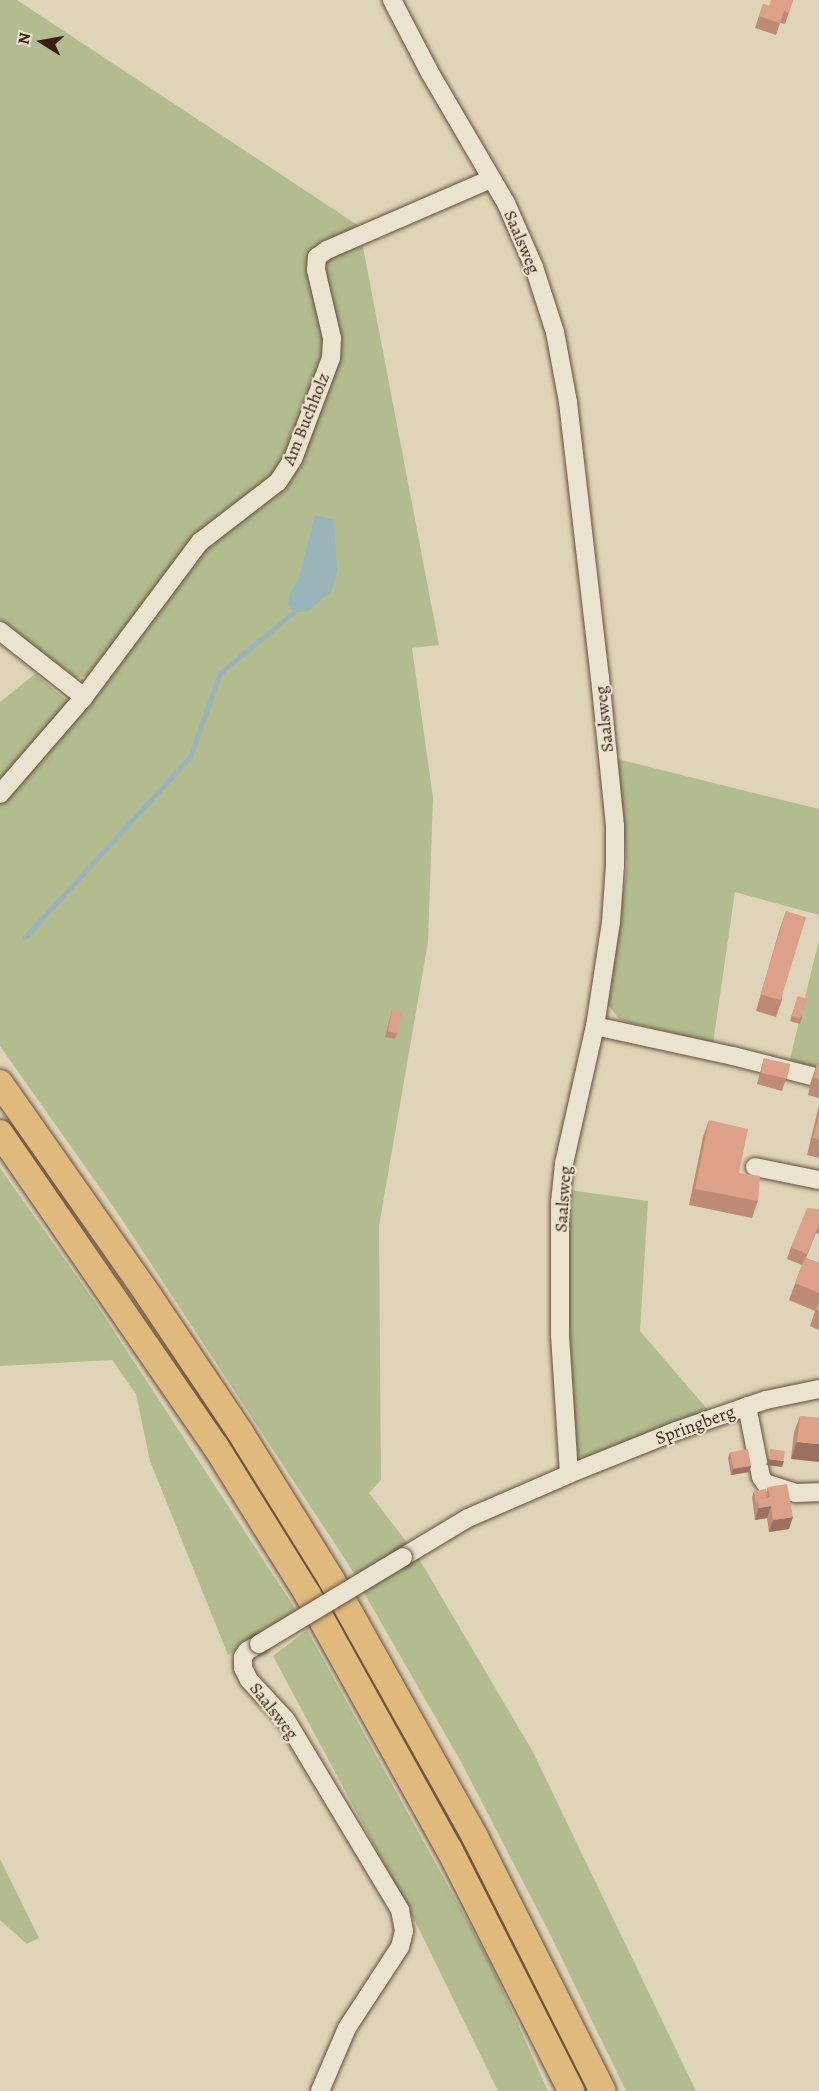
<!DOCTYPE html>
<style>
body{margin:0}
#map{position:relative;width:819px;height:2091px;overflow:hidden;background:#dfd4b7;font-family:Alegreya,serif}
div>[style]{position:absolute}
[style*='--x']{left:calc(var(--x)*1px);top:calc(var(--y)*1px);width:calc(var(--w)*1px);rotate:calc(var(--a)*1deg)}
.green>*{inset:0;background:#b2bc8e}
.water>*{inset:0;background:#99b5b9}
.stream>*{height:5px;margin:-2.5px;padding:0 2.5px;transform-origin:2.5px;border-radius:2.5px;background:#99b5b9}
.roads{filter:drop-shadow(0 0 2px #654b3b) drop-shadow(0 0 2px #654b3b)}
.minor>*{height:18px;margin:-9px;padding:0 9px;transform-origin:9px;border-radius:9px;background:#eae3d0}
.highway>*{height:26px;margin:-13px;padding:0 13px;transform-origin:13px;border-radius:13px;background:#e0ba7c}
.bridges{filter:drop-shadow(0 0 2px #654b3b) drop-shadow(0 0 2px #654b3b)}
.minor-bridge>*{height:18px;margin:-9px;padding:0 9px;transform-origin:9px;border-radius:9px;background:#eae3d0}
.wall>*{inset:0;background:#be8a76}
.shaded-wall>*{inset:0;background:#9b7060}
.building>*{inset:0;background:#dda089;transform-origin:0 0}
span{translate:-50% -50%;white-space:nowrap;text-align:center;line-height:1.15;-webkit-text-stroke:4.5px #eae3d0;paint-order:stroke}
.street-label{font-size:18px;color:#3c1d12}
.north{position:absolute;left:12px;top:12px;width:60px;height:60px;-webkit-text-stroke:4px #eae3d0;paint-order:stroke;rotate:281deg;font-size:16px;font-weight:700;line-height:24px;text-align:center;color:#3c1d12}
.north::after{content:'';display:block;margin:auto;width:21px;height:27px;background:#3c1d12;clip-path:polygon(50% 0,100% 100%,50% 72%,0 100%)}
</style>
<div id="map">
<div class="green">
<div style="clip-path:polygon(0 0,17px 0,359px 226px,439px 645px,412px 648px,433px 798px,428px 942px,379px 1226px,381px 1480px,369px 1493px,408px 1544px,356px 1576px,115px 1209px,0 1046px,0 702px,35px 674px,80px 712px,206px 545px,285px 485px,264px 484px,198px 537px,90px 676px,70px 678px,0 620px)"></div>
<div style="clip-path:polygon(617px 759px,819px 809px,819px 915px,735px 892px,713px 1043px,620px 1020px,608px 1005px,627px 865px)"></div>
<div style="clip-path:polygon(819px 940px,819px 1069px,789px 1063px)"></div>
<div style="clip-path:polygon(0 1168px,95px 1302px,296px 1610px,228px 1655px,150px 1461px,136px 1394px,112px 1360px,0 1366px)"></div>
<div style="clip-path:polygon(569px 1190px,648px 1201px,640px 1331px,708px 1410px,586px 1459px,577px 1454px,569px 1340px)"></div>
<div style="clip-path:polygon(418px 1557px,533px 1752px,696px 2091px,626px 2091px,548px 1930px,460px 1760px,363px 1591px)"></div>
<div style="clip-path:polygon(307px 1630px,490px 1962px,548px 2091px,498px 2091px,420px 1931px,273px 1656px)"></div>
<div style="clip-path:polygon(0 1859px,39px 1938px,27px 1944px,0 1920px)"></div>
</div>
<div class="water">
<div style="clip-path:polygon(315px 515px,334px 520px,337px 571px,332px 591px,307px 612px,294px 612px,288px 605px,289px 596px,299px 578px)"></div>
</div>
<div class="stream">
<div style="--x:25;--y:937;--w:244;--a:-47.5"></div>
<div style="--x:190;--y:757;--w:89;--a:-70.3"></div>
<div style="--x:220;--y:673;--w:96;--a:-39.5"></div>
</div>
<div class="roads">
<div class="minor">
<div style="--x:392;--y:0;--w:82;--a:62.5"></div>
<div style="--x:430;--y:73;--w:151;--a:59.7"></div>
<div style="--x:506;--y:203;--w:70;--a:66.4"></div>
<div style="--x:534;--y:267;--w:68;--a:72.1"></div>
<div style="--x:555;--y:332;--w:71;--a:79.5"></div>
<div style="--x:568;--y:402;--w:278;--a:83.4"></div>
<div style="--x:600;--y:678;--w:149;--a:84.2"></div>
<div style="--x:615;--y:826;--w:39;--a:90"></div>
<div style="--x:615;--y:865;--w:57;--a:94"></div>
<div style="--x:611;--y:922;--w:105;--a:98.7"></div>
<div style="--x:595;--y:1026;--w:141;--a:102.7"></div>
<div style="--x:564;--y:1164;--w:38;--a:96"></div>
<div style="--x:560;--y:1202;--w:133;--a:90"></div>
<div style="--x:560;--y:1335;--w:139;--a:86.3"></div>
<div style="--x:0;--y:631;--w:107;--a:38.2"></div>
<div style="--x:0;--y:794;--w:128;--a:-49.1"></div>
<div style="--x:84;--y:697;--w:194;--a:-53.2"></div>
<div style="--x:200;--y:542;--w:98;--a:-37.6"></div>
<div style="--x:278;--y:482;--w:27;--a:-57"></div>
<div style="--x:293;--y:459;--w:108;--a:-69.4"></div>
<div style="--x:331;--y:358;--w:20;--a:-87"></div>
<div style="--x:332;--y:338;--w:70;--a:-103.2"></div>
<div style="--x:316;--y:270;--w:13;--a:-86"></div>
<div style="--x:317;--y:257;--w:12;--a:-35"></div>
<div style="--x:327;--y:250;--w:179;--a:-23.4"></div>
<div style="--x:595;--y:1026;--w:141;--a:12.3"></div>
<div style="--x:733;--y:1056;--w:89;--a:14.3"></div>
<div style="--x:755;--y:1167;--w:65;--a:11.5"></div>
<div style="--x:747;--y:1406;--w:72;--a:78.8"></div>
<div style="--x:761;--y:1477;--w:7;--a:56"></div>
<div style="--x:765;--y:1483;--w:32;--a:18"></div>
<div style="--x:795;--y:1493;--w:24;--a:-2"></div>
<div style="--x:403;--y:1557;--w:76;--a:-31"></div>
<div style="--x:468;--y:1518;--w:110;--a:-23.5"></div>
<div style="--x:569;--y:1474;--w:115;--a:-21.9"></div>
<div style="--x:676;--y:1431;--w:95;--a:-19"></div>
<div style="--x:766;--y:1400;--w:54;--a:-11.7"></div>
<div style="--x:259;--y:1644;--w:14;--a:150"></div>
<div style="--x:247;--y:1651;--w:7;--a:124"></div>
<div style="--x:243;--y:1657;--w:11;--a:90"></div>
<div style="--x:243;--y:1668;--w:13;--a:63"></div>
<div style="--x:249;--y:1680;--w:54;--a:47.2"></div>
<div style="--x:286;--y:1720;--w:222;--a:59"></div>
<div style="--x:400;--y:1910;--w:21;--a:79"></div>
<div style="--x:404;--y:1931;--w:16;--a:104"></div>
<div style="--x:400;--y:1947;--w:97;--a:123.2"></div>
<div style="--x:347;--y:2028;--w:69;--a:113.2"></div>
</div>
<div class="highway">
<div style="--x:0;--y:1083;--w:260;--a:55"></div>
<div style="--x:149;--y:1296;--w:164;--a:56.2"></div>
<div style="--x:240;--y:1432;--w:173;--a:58.2"></div>
<div style="--x:331;--y:1579;--w:295;--a:60.8"></div>
<div style="--x:475;--y:1837;--w:284;--a:63.3"></div>
<div style="--x:0;--y:1133;--w:381;--a:55.5"></div>
<div style="--x:216;--y:1447;--w:174;--a:58.1"></div>
<div style="--x:308;--y:1595;--w:291;--a:61"></div>
<div style="--x:449;--y:1849;--w:271;--a:63.2"></div>
</div>
</div>
<div class="bridges">
<div class="minor-bridge">
<div style="--x:259;--y:1644;--w:168;--a:-31.1"></div>
</div>
</div>
<div class="wall">
<div style="clip-path:polygon(793px 0,785px 24px,780px 23px,776px 35px,755px 28px,763px 4px,769px 6px)"></div>
<div style="clip-path:polygon(786px 911px,782px 1000px,776px 1017px,756px 1011px,780px 928px)"></div>
<div style="clip-path:polygon(798px 996px,802px 1018px,800px 1024px,790px 1021px)"></div>
<div style="clip-path:polygon(392px 1010px,397px 1033px,395px 1039px,385px 1037px)"></div>
<div style="clip-path:polygon(764px 1058px,786px 1079px,782px 1091px,757px 1084px)"></div>
<div style="clip-path:polygon(817px 1064px,819px 1065px,819px 1098px,808px 1095px,811px 1081px)"></div>
<div style="clip-path:polygon(819px 1105px,819px 1158px,807px 1155px)"></div>
<div style="clip-path:polygon(709px 1120px,739px 1173px,758px 1201px,752px 1218px,689px 1205px,703px 1137px)"></div>
<div style="clip-path:polygon(819px 1209px,819px 1234px,816px 1233px,806px 1258px,819px 1263px,819px 1330px,810px 1326px,815px 1311px,789px 1300px,802px 1265px,787px 1259px,791px 1247px)"></div>
<div style="clip-path:polygon(800px 1416px,819px 1418px,791px 1459px,794px 1432px)"></div>
<div style="clip-path:polygon(730px 1452px,751px 1466px,749px 1472px,731px 1475px,728px 1458px)"></div>
<div style="clip-path:polygon(768px 1487px,789px 1529px,769px 1532px,767px 1518px,755px 1520px,752px 1497px,754px 1491px,766px 1493px)"></div>
</div>
<div class="shaded-wall">
<div style="clip-path:polygon(797px 1442px,819px 1444px,819px 1462px,791px 1459px)"></div>
<div style="clip-path:polygon(768px 1459px,784px 1461px,782px 1467px,766px 1465px)"></div>
<div style="clip-path:polygon(751px 1466px,749px 1472px,731px 1475px,733px 1469px)"></div>
<div style="clip-path:polygon(771px 1506px,767px 1518px,755px 1520px,759px 1508px)"></div>
<div style="clip-path:polygon(793px 1517px,789px 1529px,769px 1532px,773px 1520px)"></div>
</div>
<div class="building">
<div style="clip-path:polygon(771px 0,793px 0,789px 13px,784px 11px,780px 23px,759px 16px,763px 4px,769px 6px)"></div>
<div style="left:786px;top:911px;width:21px;height:87px;rotate:17deg"></div>
<div style="left:798px;top:996px;width:9px;height:21px;rotate:18deg"></div>
<div style="left:392px;top:1010px;width:10px;height:22px;rotate:11deg"></div>
<div style="left:764px;top:1058px;width:27px;height:15px;rotate:13deg"></div>
<div style="clip-path:polygon(817px 1064px,819px 1065px,819px 1079px,814px 1078px)"></div>
<div style="clip-path:polygon(819px 1115px,819px 1139px,813px 1138px)"></div>
<div style="clip-path:polygon(709px 1120px,748px 1129px,739px 1173px,760px 1176px,758px 1201px,695px 1189px)"></div>
<div style="clip-path:polygon(807px 1208px,819px 1209px,819px 1225px,807px 1254px,791px 1247px)"></div>
<div style="clip-path:polygon(805px 1258px,819px 1263px,819px 1293px,795px 1283px)"></div>
<div style="clip-path:polygon(819px 1303px,819px 1311px,816px 1309px)"></div>
<div style="clip-path:polygon(800px 1416px,819px 1418px,819px 1444px,797px 1442px)"></div>
<div style="left:748px;top:1449px;width:17px;height:18px;rotate:80deg"></div>
<div style="left:770px;top:1449px;width:15px;height:10px;rotate:8deg"></div>
<div style="clip-path:polygon(787px 1484px,793px 1517px,773px 1520px,771px 1506px,759px 1508px,758px 1499px,770px 1497px,768px 1487px)"></div>
<div style="clip-path:polygon(766px 1489px,767px 1497px,758px 1499px,756px 1505px,754px 1491px)"></div>
</div>
<div class="street-label">
<span style="left:522px;top:242px;rotate:67deg">Saalsweg</span>
<span style="left:306px;top:419px;rotate:-68deg">Am Buchholz</span>
<span style="left:604px;top:719px;rotate:-96deg">Saalsweg</span>
<span style="left:563px;top:1199px;rotate:-86deg">Saalsweg</span>
<span style="left:695px;top:1425px;rotate:-20deg">Springberg</span>
<span style="left:274px;top:1711px;rotate:52deg">Saalsweg</span>
</div>
<div class="north">N</div>
</div>
